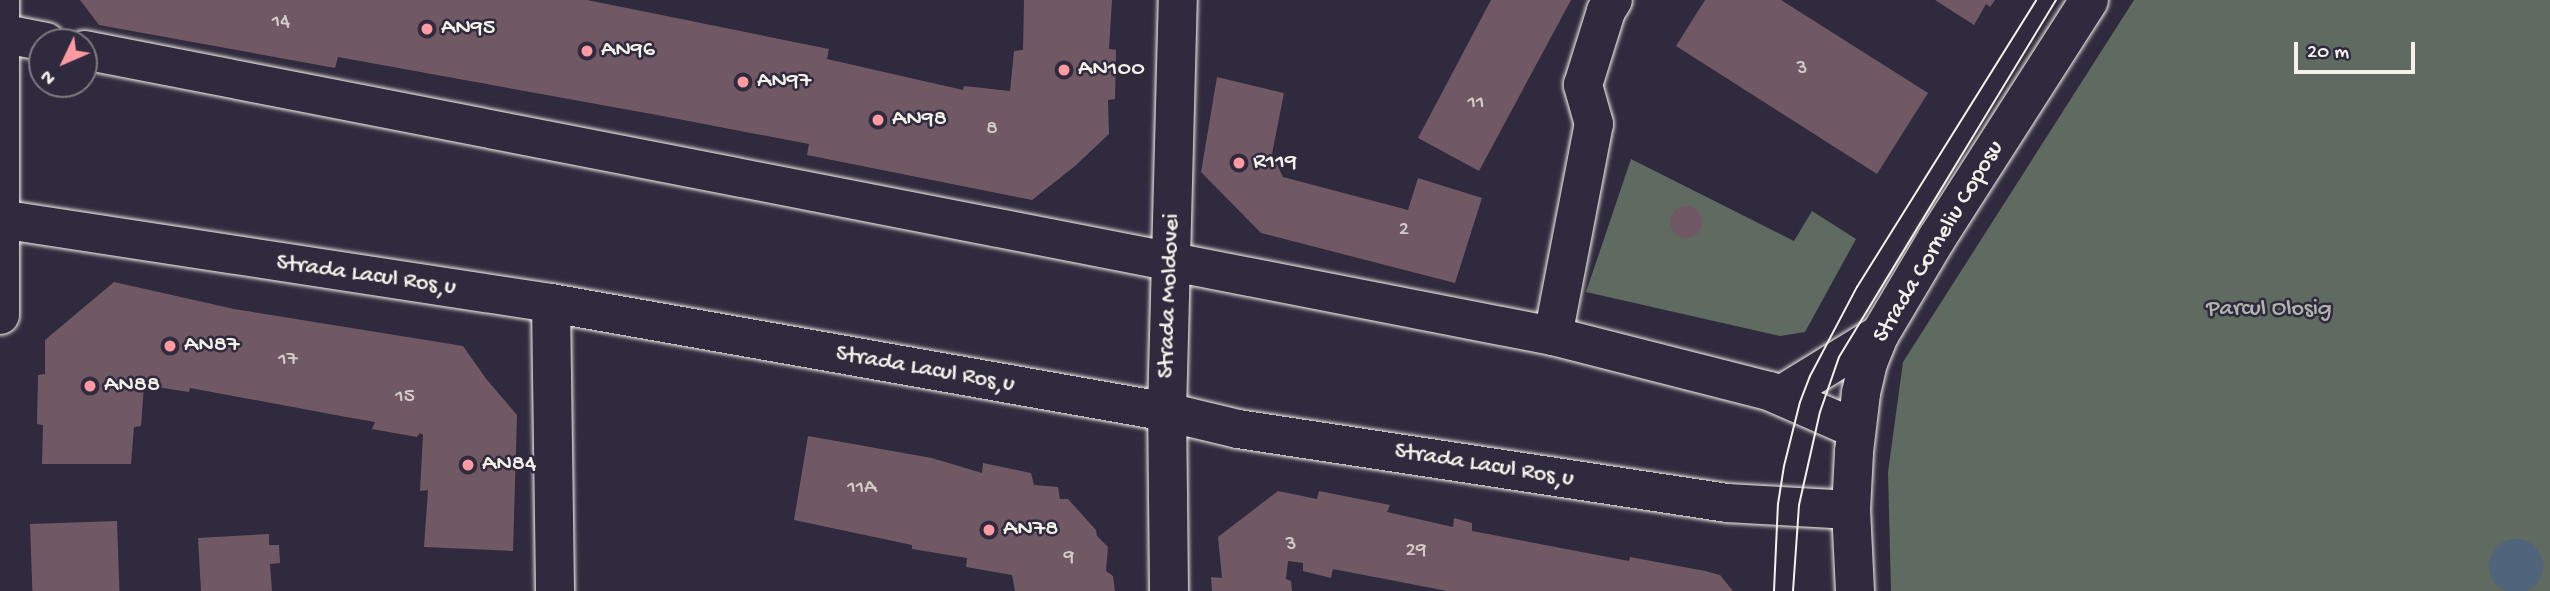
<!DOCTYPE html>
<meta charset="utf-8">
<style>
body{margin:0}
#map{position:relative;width:2550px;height:591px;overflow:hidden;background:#2f2a3d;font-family:"Gochi Hand",sans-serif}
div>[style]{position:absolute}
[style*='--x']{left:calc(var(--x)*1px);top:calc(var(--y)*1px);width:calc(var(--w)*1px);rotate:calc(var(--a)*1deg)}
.green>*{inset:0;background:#5f6b60}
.water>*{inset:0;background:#50647b}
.round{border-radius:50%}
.building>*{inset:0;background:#705964;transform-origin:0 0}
.roads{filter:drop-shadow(0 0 2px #f4f1e8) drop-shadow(0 0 2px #f4f1e8)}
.minor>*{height:38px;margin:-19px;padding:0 19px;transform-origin:19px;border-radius:19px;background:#2f2a3d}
.secondary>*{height:38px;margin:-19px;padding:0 19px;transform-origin:19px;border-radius:19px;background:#2f2a3d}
.tram>*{height:2px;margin:-1px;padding:0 1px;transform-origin:1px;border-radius:1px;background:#f4f1e8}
.dots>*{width:19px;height:19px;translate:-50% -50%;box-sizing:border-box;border:4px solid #2f2a3d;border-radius:50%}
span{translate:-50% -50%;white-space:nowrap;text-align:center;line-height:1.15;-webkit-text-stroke:5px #2f2a3d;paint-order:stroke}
.number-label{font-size:21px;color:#d3cbc7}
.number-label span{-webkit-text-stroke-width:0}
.poi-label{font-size:24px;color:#f4f1e8}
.left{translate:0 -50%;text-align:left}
.street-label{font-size:24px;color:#f4f1e8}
.park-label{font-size:24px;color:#b1b5ab}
.north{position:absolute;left:28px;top:28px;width:70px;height:70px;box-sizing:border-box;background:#2f2a3d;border:2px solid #7e7a81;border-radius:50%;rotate:226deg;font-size:19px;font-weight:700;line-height:28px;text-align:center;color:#f4f1e8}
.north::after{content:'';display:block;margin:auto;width:24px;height:32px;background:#ff9aa2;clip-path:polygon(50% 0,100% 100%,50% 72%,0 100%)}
.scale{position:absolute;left:2294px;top:42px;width:121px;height:32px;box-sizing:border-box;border:4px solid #f4f1e8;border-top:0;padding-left:9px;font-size:21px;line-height:24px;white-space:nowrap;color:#f4f1e8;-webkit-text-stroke:5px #2f2a3d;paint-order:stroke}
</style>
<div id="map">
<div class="green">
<div style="clip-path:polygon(2134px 0,2550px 0,2550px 591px,1891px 591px,1888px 472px,1903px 362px)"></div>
<div style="clip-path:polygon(1631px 159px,1794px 241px,1812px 211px,1856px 239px,1805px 332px,1780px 336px,1586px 292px)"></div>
</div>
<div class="water">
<div class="round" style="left:2489px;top:539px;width:54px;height:54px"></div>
</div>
<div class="building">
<div style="clip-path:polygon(80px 0,587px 0,829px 49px,827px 59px,963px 90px,964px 86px,1010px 91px,1014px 51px,1023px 50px,1024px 0,1112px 0,1109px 49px,1116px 50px,1115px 99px,1108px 100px,1109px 134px,1075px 166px,1032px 200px,807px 155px,809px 144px,657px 115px,338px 57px,335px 68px,99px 25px)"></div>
<div style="clip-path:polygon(1491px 0,1571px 0,1479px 171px,1418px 138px)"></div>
<div style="clip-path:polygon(1705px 0,1781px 0,1928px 93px,1877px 174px,1676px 46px)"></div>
<div style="clip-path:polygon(1935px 0,1995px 0,1990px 7px,1986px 4px,1974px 25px)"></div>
<div style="clip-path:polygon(1217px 77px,1284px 93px,1272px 154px,1283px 177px,1408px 210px,1418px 178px,1482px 198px,1455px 283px,1261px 233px,1201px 172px)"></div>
<div class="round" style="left:1670px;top:206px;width:32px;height:32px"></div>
<div style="clip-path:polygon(114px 282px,234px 309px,463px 346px,487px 380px,517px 415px,513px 551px,424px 547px,428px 490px,420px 491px,423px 435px,420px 433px,417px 437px,372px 429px,375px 422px,341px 416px,190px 388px,189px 392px,144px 385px,141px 426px,134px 427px,131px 464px,42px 464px,43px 425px,37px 424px,38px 375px,45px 374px,45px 340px)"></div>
<div style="clip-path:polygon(808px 436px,932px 458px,982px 473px,983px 463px,1031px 473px,1034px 485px,1058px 487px,1060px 499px,1068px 499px,1096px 530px,1097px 536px,1108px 547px,1106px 571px,1113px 576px,1115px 591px,1015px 591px,1012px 575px,966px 567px,967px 558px,912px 549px,912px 545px,794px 520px)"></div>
<div style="clip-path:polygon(1278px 491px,1317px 499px,1319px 491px,1390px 505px,1387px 512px,1453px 527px,1454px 518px,1472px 523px,1472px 531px,1629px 561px,1630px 557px,1705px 571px,1720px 575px,1733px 591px,1447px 591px,1333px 569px,1331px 578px,1303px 571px,1303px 563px,1288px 561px,1286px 579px,1291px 581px,1292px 591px,1212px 591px,1211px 577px,1222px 578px,1218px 537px)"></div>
<div style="left:117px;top:521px;width:70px;height:87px;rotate:88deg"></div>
<div style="clip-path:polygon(269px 534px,269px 545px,279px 545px,280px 563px,270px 564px,272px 591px,201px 591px,198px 538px)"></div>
</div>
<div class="roads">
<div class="minor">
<div style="--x:0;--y:0;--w:315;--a:90"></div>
<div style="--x:0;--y:33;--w:47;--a:11.1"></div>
<div style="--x:84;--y:50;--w:1497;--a:11.02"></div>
<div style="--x:1553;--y:336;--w:223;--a:14.3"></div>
<div style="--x:1769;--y:391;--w:95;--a:23.6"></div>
<div style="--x:0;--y:219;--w:557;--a:8.67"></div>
<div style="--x:551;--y:303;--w:626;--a:10.03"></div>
<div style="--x:1167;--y:412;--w:73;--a:13.5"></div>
<div style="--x:1238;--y:429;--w:495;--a:8.6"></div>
<div style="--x:1727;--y:503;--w:124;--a:3.2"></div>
<div style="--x:551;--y:303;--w:288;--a:89.2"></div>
<div style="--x:1553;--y:336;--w:216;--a:-79.1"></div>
<div style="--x:1594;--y:124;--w:41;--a:-105.8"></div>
<div style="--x:1583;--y:85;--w:77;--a:-72.7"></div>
<div style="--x:1606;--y:11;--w:13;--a:-58"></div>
<div style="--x:1781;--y:395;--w:116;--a:-31.6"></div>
<div style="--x:1169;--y:591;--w:179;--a:-90.6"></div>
<div style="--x:1167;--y:412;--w:412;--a:-88.5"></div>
</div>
<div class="secondary">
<div style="--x:1855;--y:591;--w:81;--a:-92.8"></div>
<div style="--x:1851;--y:510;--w:58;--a:-87"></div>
<div style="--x:1854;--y:452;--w:59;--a:-83.2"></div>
<div style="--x:1861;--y:393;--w:31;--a:-77"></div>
<div style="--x:1868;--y:363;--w:31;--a:-68"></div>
<div style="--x:1880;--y:334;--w:112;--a:-59.3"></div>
<div style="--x:1937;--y:238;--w:282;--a:-57.4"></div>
</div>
</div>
<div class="tram">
<div style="--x:1774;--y:591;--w:87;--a:-87.4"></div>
<div style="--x:1778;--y:504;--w:38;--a:-81"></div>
<div style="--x:1784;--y:466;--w:66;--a:-76"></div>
<div style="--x:1800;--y:402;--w:28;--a:-69"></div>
<div style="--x:1810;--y:376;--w:101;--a:-62.2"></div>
<div style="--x:1857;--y:287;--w:338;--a:-58"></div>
<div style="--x:1793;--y:591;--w:86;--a:-86"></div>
<div style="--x:1799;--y:505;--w:95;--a:-77.3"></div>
<div style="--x:1820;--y:412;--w:58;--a:-70.9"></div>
<div style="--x:1839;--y:357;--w:418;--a:-58.7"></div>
</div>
<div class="dots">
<div style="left:427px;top:29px;background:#ff9aa2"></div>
<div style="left:587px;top:51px;background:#ff9aa2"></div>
<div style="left:1064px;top:70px;background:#ff9aa2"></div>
<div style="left:743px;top:82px;background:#ff9aa2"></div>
<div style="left:878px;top:120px;background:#ff9aa2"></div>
<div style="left:1239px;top:163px;background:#ff9aa2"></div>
<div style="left:170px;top:346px;background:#ff9aa2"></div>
<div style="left:90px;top:386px;background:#ff9aa2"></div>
<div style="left:468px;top:465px;background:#ff9aa2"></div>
<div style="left:989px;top:530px;background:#ff9aa2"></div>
</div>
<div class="number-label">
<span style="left:281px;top:23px">14</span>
<span style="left:1802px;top:70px">3</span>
<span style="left:1476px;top:104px">11</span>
<span style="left:992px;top:130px">8</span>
<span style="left:1404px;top:231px">2</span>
<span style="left:288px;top:361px">17</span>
<span style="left:405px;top:398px">15</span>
<span style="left:862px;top:489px">11A</span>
<span style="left:1291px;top:546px">3</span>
<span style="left:1416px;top:552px">29</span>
<span style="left:1069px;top:559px">9</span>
</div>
<div class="poi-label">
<span class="left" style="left:441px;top:29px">AN95</span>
<span class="left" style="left:601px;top:51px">AN96</span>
<span class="left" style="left:1078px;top:70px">AN100</span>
<span class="left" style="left:757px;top:82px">AN97</span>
<span class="left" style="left:892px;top:120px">AN98</span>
<span class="left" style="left:1253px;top:163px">R119</span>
<span class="left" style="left:184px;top:346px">AN87</span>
<span class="left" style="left:104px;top:386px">AN88</span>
<span class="left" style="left:482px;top:465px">AN84</span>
<span class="left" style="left:1003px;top:530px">AN78</span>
</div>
<div class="street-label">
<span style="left:1939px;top:242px;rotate:-59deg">Strada Corneliu Coposu</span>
<span style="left:366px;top:276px;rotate:8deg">Strada Lacul Roșu</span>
<span style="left:1170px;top:296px;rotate:-88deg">Strada Moldovei</span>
<span style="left:925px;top:370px;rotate:10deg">Strada Lacul Roșu</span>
<span style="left:1484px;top:466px;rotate:9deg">Strada Lacul Roșu</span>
</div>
<div class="park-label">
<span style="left:2269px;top:310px">Parcul Olosig</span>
</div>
<div class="north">N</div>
<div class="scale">20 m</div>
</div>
